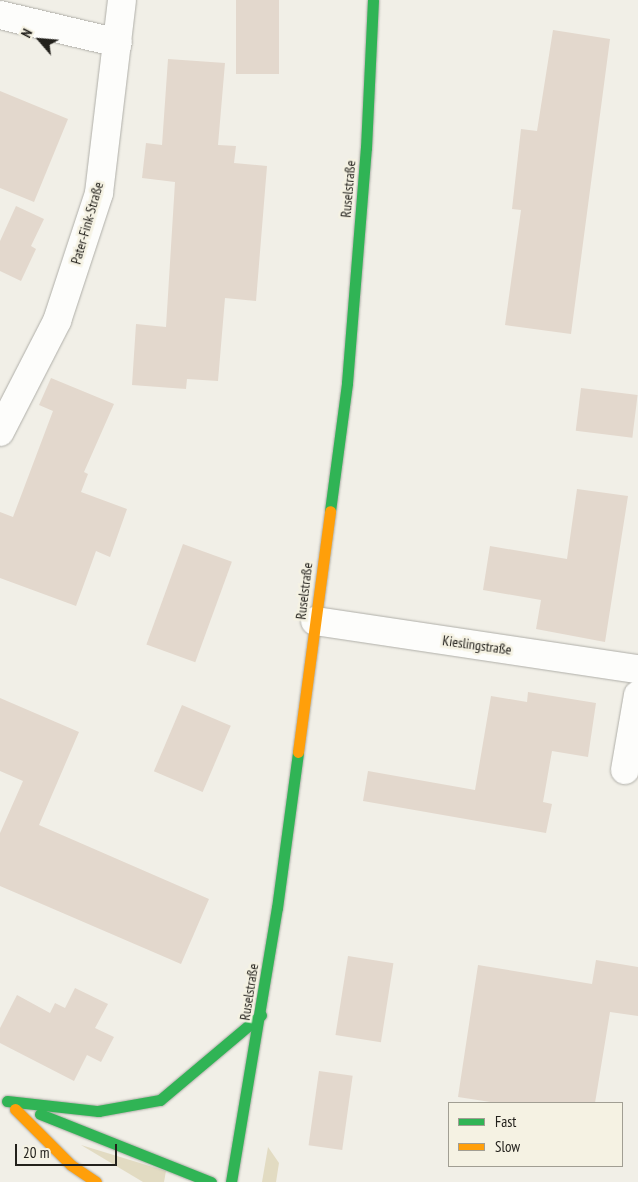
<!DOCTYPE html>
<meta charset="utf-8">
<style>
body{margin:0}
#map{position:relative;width:638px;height:1182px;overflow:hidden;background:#f1efe7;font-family:"PT Sans Narrow",sans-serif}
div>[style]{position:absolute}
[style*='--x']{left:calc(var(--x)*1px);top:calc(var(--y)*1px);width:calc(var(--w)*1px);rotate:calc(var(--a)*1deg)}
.green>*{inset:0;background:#e2dbc2}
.building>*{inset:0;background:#e3d8cd;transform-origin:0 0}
.roads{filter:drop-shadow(0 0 1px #afaea8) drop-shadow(0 0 1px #afaea8)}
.street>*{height:28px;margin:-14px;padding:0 14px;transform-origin:14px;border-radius:14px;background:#fdfdfb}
.fast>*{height:11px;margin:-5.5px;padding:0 5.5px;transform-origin:5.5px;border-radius:5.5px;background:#30b455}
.slow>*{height:11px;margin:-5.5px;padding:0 5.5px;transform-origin:5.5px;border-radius:5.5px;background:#ff9f0a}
span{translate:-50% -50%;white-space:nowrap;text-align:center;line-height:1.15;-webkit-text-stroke:5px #f5f2e3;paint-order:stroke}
.street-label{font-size:14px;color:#23211c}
.legend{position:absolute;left:448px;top:1102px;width:175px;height:65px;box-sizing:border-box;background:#f5f2e3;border:1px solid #a19e93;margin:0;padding:6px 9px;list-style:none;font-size:15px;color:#23211c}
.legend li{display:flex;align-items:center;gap:10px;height:25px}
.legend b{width:25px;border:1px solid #a19e93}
.north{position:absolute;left:15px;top:15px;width:50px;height:50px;-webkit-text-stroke:4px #f5f2e3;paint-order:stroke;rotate:297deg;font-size:14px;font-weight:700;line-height:20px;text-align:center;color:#23211c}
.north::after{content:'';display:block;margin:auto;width:18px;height:22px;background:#23211c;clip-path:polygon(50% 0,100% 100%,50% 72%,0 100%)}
.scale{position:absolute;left:15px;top:1144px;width:102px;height:22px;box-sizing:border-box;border:2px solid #23211c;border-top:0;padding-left:6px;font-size:15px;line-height:18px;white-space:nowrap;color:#23211c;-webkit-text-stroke:4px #f5f2e3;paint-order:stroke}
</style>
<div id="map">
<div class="green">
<div style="clip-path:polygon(81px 1145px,166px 1171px,164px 1182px,143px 1182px)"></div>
<div style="clip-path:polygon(268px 1147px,279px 1163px,276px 1182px,262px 1182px)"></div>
</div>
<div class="building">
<div style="left:236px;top:0;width:43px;height:74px"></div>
<div style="clip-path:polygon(553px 30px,610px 39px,571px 334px,505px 325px,521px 210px,512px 209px,521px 129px,537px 131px)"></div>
<div style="clip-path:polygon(168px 59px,225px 63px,218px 145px,236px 146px,234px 163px,267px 166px,256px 301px,225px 298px,218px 381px,187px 379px,186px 389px,132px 385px,136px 324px,166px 327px,175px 182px,142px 178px,146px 143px,162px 145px)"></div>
<div style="clip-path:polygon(0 91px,68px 119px,34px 202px,0 188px)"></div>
<div style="clip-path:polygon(16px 206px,44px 219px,31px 246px,36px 249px,21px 281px,0 271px,0 241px)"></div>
<div style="clip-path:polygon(51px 378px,114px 404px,84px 472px,88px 474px,81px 492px,127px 509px,110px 557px,96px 551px,76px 606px,0 578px,0 512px,13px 517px,53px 411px,39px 405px)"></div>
<div style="left:581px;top:388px;width:57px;height:43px;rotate:7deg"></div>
<div style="clip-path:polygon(577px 489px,628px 496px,605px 642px,536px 629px,541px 600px,483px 590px,490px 546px,567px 559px)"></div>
<div style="left:183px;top:544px;width:52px;height:107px;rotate:20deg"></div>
<div style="clip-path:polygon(528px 692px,596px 703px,588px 757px,552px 751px,543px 802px,552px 804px,546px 833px,363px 801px,368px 771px,475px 790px,491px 696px,527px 702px)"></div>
<div style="clip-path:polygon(0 698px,79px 732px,39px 825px,209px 899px,181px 964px,0 886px,0 833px,23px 781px,0 771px)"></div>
<div style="left:182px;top:705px;width:53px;height:72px;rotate:23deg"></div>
<div style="left:348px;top:956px;width:46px;height:80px;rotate:9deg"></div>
<div style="clip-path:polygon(596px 960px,638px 967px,638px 1016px,610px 1012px,595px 1103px,497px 1103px,458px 1097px,478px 965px,592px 984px)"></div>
<div style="clip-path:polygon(75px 988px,108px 1004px,95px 1028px,114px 1037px,101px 1062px,87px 1055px,74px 1081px,0 1043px,0 1028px,17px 995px,50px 1013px,55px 1003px,65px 1008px)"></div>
<div style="left:319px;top:1071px;width:34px;height:75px;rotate:8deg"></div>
</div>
<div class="roads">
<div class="street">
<div style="--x:0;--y:15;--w:121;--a:13.3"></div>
<div style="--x:0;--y:432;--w:125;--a:-62.8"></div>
<div style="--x:57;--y:321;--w:135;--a:-71.8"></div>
<div style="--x:99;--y:193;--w:194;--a:-83.2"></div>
<div style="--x:315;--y:621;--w:327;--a:8.5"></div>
<div style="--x:625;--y:770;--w:76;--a:-80.2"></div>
</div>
<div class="fast">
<div style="--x:330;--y:511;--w:129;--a:-82.4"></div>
<div style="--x:347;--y:383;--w:236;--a:-85.4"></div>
<div style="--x:366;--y:148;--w:148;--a:-87.3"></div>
<div style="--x:7;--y:1101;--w:92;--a:6.3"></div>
<div style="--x:98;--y:1111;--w:63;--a:-10.1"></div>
<div style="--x:160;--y:1100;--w:132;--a:-40.1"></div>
<div style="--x:40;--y:1114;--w:184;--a:21.7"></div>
<div style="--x:231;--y:1182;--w:278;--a:-80.5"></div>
<div style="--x:277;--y:908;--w:157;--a:-82.3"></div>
</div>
<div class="slow">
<div style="--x:298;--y:752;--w:243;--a:-82.4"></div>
<div style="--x:15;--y:1109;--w:79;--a:45"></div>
<div style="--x:71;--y:1165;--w:30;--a:34"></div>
</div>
</div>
<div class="street-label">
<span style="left:348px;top:189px;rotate:-85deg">Ruselstraße</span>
<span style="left:87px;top:223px;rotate:-74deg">Pater-Fink-Straße</span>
<span style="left:304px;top:591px;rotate:-83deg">Ruselstraße</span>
<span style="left:477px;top:645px;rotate:8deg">Kieslingstraße</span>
<span style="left:249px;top:992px;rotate:-81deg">Ruselstraße</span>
</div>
<ul class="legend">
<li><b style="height:6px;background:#30b455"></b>Fast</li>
<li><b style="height:6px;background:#ff9f0a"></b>Slow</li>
</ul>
<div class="north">N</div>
<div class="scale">20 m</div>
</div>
